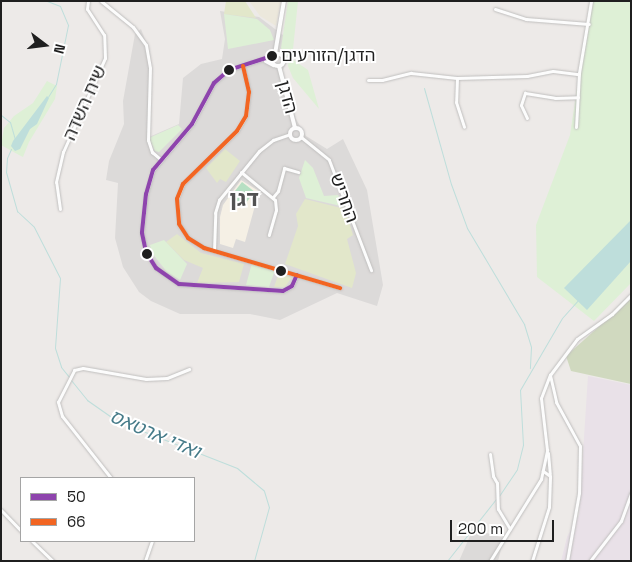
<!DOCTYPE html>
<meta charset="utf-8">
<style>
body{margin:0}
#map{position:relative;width:632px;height:562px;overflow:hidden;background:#edeae8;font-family:"Space Grotesk","Noto Sans Hebrew",sans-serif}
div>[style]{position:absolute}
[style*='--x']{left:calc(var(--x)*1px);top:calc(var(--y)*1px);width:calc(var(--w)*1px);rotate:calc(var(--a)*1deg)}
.residential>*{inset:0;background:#dcdad9}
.industrial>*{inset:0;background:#e9e1e8}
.education>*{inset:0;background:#f5f0e5}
.farmland>*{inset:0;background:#ece8dc}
.grass>*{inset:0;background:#e2e7ca}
.forest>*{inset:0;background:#d0d9bf}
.park>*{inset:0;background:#def0d6}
.pitch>*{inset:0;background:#b7e0c3;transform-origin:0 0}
.water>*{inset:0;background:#bededb}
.stream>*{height:1px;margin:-0.5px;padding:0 0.5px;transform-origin:0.5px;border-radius:0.5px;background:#bededb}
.roads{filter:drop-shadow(0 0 1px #c0bfbe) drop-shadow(0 0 1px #c0bfbe)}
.minor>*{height:3px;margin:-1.5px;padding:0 1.5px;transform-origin:1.5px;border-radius:1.5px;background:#fcfcfc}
.tertiary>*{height:4px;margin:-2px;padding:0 2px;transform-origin:2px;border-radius:2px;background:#fcfcfc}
.tertiary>.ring{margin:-2px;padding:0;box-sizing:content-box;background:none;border:4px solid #fcfcfc;border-radius:50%}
.bus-1>*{height:4px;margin:-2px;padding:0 2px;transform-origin:2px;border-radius:2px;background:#8e44ad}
.bus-2>*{height:4px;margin:-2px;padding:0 2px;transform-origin:2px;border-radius:2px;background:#f26522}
.dots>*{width:14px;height:14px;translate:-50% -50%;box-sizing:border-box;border:2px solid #fff;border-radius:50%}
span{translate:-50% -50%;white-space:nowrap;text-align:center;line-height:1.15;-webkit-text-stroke:4px #fff;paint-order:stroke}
.bus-label{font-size:17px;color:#1f1f1f}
.left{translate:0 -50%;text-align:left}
.street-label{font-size:18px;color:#1f1f1f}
.water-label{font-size:19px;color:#467b89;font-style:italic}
.district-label{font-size:22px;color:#525252;font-weight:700}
.frame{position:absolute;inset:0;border:2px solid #1f1f1f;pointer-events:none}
.legend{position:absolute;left:20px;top:477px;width:175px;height:65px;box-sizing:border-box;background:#fff;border:1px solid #a5a5a5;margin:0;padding:6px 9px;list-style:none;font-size:15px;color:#1f1f1f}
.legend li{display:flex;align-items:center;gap:10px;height:25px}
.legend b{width:25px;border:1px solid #a5a5a5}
.north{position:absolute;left:20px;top:20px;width:50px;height:50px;-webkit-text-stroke:4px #fff;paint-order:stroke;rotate:105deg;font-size:14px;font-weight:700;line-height:20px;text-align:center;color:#1f1f1f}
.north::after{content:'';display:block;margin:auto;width:18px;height:22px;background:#1f1f1f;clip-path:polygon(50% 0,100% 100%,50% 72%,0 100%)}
.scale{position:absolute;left:450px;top:520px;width:104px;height:22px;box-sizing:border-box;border:2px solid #1f1f1f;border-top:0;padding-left:6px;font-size:15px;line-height:18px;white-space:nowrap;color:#1f1f1f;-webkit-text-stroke:4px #fff;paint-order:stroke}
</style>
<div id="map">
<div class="residential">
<div style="clip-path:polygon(220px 11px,259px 17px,283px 35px,287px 62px,282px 72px,296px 119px,306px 136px,327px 149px,343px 139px,367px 190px,383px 285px,377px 306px,337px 293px,280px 320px,250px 314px,180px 314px,151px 301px,139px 292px,123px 267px,115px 238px,118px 183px,106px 180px,109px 161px,124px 124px,123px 101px,135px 34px,141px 29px,150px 53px,149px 137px,179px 124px,183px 78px,201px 64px,222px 59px,225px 39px)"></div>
<div style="clip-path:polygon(473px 529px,504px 538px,498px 561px,459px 561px)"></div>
</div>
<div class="industrial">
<div style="clip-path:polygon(588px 376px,631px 385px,631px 561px,561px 561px,567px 537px,579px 515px)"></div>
</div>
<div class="education">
<div style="clip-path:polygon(241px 180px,259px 191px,245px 242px,236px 239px,233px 248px,220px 244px,220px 217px,223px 205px)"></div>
</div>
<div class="farmland">
<div style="clip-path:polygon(249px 1px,281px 1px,276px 26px,260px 16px)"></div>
</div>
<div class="grass">
<div style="clip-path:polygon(226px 1px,245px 1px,256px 18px,224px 14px)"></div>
<div style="clip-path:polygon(225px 149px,240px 161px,226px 182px,220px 179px,217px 183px,206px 168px)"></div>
<div style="clip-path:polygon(305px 199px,345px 209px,353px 235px,347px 239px,356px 273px,352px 288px,285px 264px,298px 226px,296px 214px)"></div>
<div style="clip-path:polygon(177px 234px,201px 253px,244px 264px,239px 282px,197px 283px,203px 268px,184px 260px,166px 242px)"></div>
<div style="clip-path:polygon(279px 273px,292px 277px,285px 287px,274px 287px)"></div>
</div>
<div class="forest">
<div style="clip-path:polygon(631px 298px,631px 384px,571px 371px,566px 356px)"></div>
</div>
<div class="park">
<div style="clip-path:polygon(288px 1px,298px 1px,292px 59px,308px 70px,319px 109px,293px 78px,288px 66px,289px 58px,281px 48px)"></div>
<div style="clip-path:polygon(590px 1px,631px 1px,631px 283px,594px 321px,537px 277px,536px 225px,570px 135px)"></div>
<div style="clip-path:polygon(224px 14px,257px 19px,270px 30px,274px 40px,228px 49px)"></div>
<div style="clip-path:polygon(47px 81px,57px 86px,55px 99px,29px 142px,23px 157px,19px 155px,1px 145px,4px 128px,14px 116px,33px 103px)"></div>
<div style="clip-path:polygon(178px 125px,182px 129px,159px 152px,155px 151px,149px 138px)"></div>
<div style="clip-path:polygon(305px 160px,313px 168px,324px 196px,338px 195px,345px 207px,306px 198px,299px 178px)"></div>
<div style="clip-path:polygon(164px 240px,187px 264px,180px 280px,167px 272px,152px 253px,150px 245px)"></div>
<div style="clip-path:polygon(252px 263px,275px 270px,269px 287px,246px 285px)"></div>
</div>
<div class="pitch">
<div style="left:242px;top:182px;width:16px;height:19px;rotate:38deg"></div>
</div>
<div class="water">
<div style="clip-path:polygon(47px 96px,49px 98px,37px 124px,30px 129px,20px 149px,15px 151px,11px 146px,13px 141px)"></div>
<div style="clip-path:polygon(631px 220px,631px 261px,587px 310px,564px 288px)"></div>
</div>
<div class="stream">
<div style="--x:47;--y:1;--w:14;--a:21"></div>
<div style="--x:60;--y:6;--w:21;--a:67"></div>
<div style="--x:68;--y:25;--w:60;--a:101.5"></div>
<div style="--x:56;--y:84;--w:15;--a:122"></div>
<div style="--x:424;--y:88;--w:100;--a:74.3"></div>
<div style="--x:451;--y:184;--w:47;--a:70"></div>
<div style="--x:467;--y:228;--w:112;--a:59.3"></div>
<div style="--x:524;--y:324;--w:24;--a:73"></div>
<div style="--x:531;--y:347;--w:21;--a:93"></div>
<div style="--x:1;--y:115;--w:11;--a:38"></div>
<div style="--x:10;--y:122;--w:18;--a:74"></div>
<div style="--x:11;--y:149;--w:10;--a:114"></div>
<div style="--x:7;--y:158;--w:14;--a:94"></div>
<div style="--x:6;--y:172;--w:41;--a:74.2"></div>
<div style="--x:17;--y:211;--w:23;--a:43"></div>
<div style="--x:34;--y:227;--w:57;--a:63"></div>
<div style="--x:60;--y:278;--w:70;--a:94.1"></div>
<div style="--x:55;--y:348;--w:20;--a:72"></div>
<div style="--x:61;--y:367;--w:13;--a:51"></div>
<div style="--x:71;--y:380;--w:26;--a:51"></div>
<div style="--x:87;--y:400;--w:37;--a:35"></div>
<div style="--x:117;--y:421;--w:129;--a:21.4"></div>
<div style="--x:237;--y:468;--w:35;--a:40"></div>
<div style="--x:264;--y:491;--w:17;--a:73"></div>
<div style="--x:269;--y:507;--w:56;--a:105.5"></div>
<div style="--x:499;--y:496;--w:32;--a:-56"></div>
<div style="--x:517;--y:469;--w:25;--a:-76"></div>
<div style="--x:523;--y:445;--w:55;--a:-93.1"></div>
<div style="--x:520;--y:390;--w:83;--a:-59.7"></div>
<div style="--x:562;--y:318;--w:25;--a:-48"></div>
<div style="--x:447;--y:561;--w:79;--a:-51.7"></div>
</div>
<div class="roads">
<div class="minor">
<div style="--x:101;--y:1;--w:41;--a:39.1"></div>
<div style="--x:133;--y:27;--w:22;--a:54"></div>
<div style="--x:146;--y:45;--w:23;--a:80"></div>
<div style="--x:150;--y:68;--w:72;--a:91.6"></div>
<div style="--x:148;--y:140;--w:13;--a:72"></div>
<div style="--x:152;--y:152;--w:11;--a:41"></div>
<div style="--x:495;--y:9;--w:33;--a:18"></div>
<div style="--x:526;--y:19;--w:63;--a:4.5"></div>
<div style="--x:272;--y:56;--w:45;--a:162"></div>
<div style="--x:229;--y:70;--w:20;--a:139"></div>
<div style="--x:214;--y:83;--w:47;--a:118.2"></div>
<div style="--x:192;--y:124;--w:60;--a:130.3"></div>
<div style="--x:153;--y:170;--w:25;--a:106"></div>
<div style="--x:146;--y:194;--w:39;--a:96"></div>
<div style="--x:142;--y:233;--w:19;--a:78"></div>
<div style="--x:146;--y:252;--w:19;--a:58"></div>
<div style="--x:156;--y:268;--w:28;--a:35"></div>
<div style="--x:179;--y:284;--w:104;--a:3.9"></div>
<div style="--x:283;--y:291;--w:10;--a:-29"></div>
<div style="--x:292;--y:286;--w:12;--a:-66"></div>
<div style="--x:265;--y:61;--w:9;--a:27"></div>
<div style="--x:243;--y:66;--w:27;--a:77"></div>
<div style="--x:249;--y:92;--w:24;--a:97"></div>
<div style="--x:246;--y:116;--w:17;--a:121"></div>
<div style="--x:237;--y:131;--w:76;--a:135.5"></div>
<div style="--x:183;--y:184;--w:16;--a:112"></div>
<div style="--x:177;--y:199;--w:25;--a:85"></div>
<div style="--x:179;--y:224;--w:17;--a:57"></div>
<div style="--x:188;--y:238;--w:19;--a:32"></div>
<div style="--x:204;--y:248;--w:142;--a:16.4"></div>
<div style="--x:457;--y:78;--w:70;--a:-1.6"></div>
<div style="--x:527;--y:76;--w:26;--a:-11"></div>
<div style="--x:553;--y:71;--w:26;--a:7"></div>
<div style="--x:368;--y:80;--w:14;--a:0"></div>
<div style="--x:382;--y:80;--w:30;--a:-14"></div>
<div style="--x:411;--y:73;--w:46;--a:6.2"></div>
<div style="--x:457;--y:78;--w:24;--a:92"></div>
<div style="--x:456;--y:102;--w:26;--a:72"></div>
<div style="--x:527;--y:118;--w:14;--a:-115"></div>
<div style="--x:521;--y:105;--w:13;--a:-72"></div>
<div style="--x:525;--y:93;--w:30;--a:9"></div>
<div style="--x:555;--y:98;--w:23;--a:-2"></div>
<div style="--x:576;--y:127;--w:54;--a:-86.8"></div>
<div style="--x:579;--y:73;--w:73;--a:-80.5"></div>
<div style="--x:301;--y:137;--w:36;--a:39"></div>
<div style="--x:329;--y:160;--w:118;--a:69.1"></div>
<div style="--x:241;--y:172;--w:44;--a:39.5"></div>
<div style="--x:275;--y:200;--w:10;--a:84"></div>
<div style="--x:276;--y:210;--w:26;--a:106"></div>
<div style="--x:273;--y:197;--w:8;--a:-50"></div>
<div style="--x:278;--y:191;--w:24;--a:-75"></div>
<div style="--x:284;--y:168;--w:15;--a:16"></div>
<div style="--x:60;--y:209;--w:27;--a:-98"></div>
<div style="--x:56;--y:182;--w:31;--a:-77"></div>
<div style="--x:63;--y:152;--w:103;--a:-65.9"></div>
<div style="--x:105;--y:58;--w:23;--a:-92"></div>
<div style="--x:104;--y:35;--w:31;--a:-123"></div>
<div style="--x:87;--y:9;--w:8;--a:-83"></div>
<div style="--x:214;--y:251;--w:38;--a:-88"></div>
<div style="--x:215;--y:213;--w:14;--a:-73"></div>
<div style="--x:219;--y:200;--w:63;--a:-50.8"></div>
<div style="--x:259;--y:151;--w:18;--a:-38"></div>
<div style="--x:273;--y:140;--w:18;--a:-19"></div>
<div style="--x:550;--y:375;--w:28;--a:77"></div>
<div style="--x:556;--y:402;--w:50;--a:61.4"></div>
<div style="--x:580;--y:446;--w:47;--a:91.2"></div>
<div style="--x:579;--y:493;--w:69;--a:100"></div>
<div style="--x:548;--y:453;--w:21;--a:85"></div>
<div style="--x:490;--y:454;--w:22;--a:82"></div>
<div style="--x:493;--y:476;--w:8;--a:60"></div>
<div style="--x:497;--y:483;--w:26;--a:88"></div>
<div style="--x:498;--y:509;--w:23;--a:59"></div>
<div style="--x:111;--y:478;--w:79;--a:-128.3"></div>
<div style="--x:62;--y:416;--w:15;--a:-106"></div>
<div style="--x:58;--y:402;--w:36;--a:-63"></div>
<div style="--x:74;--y:370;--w:9;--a:-13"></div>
<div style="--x:83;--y:368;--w:64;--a:9.9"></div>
<div style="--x:146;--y:379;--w:21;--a:-3"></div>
<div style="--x:167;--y:378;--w:24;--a:-22"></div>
<div style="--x:1;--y:510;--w:29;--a:46"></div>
<div style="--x:32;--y:541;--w:29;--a:44"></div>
<div style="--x:145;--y:561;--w:21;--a:-71"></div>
<div style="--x:490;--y:561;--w:97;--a:-58.1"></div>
<div style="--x:541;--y:479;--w:30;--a:-78"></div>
<div style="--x:547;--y:450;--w:52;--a:-96.6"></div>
<div style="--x:541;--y:398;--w:25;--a:-69"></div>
<div style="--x:550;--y:375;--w:45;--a:-53.1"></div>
<div style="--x:577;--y:339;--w:43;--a:-35.5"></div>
<div style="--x:612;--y:314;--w:27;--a:-45"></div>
<div style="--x:532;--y:561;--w:57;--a:-72.5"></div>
<div style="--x:549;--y:507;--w:31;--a:-88"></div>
<div style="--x:550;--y:476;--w:9;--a:-144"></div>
<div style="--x:590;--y:561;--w:51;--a:-52.2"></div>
<div style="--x:621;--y:521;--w:30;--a:-70"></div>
</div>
<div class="tertiary">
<div class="ring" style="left:272px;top:54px;width:8px;height:8px"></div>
<div style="--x:275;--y:54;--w:54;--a:-80.4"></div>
<div style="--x:279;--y:66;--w:64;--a:75.5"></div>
<div class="ring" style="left:290px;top:128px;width:8px;height:8px"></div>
</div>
</div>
<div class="bus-1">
<div style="--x:272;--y:56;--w:45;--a:162"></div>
<div style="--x:229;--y:70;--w:20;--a:139"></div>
<div style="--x:214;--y:83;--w:47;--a:118.2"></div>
<div style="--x:192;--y:124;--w:60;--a:130.3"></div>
<div style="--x:153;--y:170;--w:25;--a:106"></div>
<div style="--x:146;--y:194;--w:39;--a:96"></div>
<div style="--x:142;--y:233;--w:19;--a:78"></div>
<div style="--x:146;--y:252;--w:19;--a:58"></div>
<div style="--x:156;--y:268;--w:28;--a:35"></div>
<div style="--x:179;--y:284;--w:104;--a:3.9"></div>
<div style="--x:283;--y:291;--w:10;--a:-29"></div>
<div style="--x:292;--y:286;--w:12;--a:-66"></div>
</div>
<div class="bus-2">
<div style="--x:243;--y:66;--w:27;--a:77"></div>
<div style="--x:249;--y:92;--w:24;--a:97"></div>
<div style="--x:246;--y:116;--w:17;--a:121"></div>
<div style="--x:237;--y:131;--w:76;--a:135.5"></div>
<div style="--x:183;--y:184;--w:16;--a:112"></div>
<div style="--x:177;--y:199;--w:25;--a:85"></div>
<div style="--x:179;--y:224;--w:17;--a:57"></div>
<div style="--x:188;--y:238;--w:19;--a:32"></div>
<div style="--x:204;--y:248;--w:142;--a:16.4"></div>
</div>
<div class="dots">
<div style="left:272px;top:56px;background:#1f1f1f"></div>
<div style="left:229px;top:70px;background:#1f1f1f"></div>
<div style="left:147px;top:254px;background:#1f1f1f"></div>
<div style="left:281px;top:271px;background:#1f1f1f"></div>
</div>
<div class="bus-label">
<span class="left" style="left:281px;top:56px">הדגן/הזורעים</span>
</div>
<div class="street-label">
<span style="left:287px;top:97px;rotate:75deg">הדגן</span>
<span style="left:85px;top:103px;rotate:-66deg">שיח השדה</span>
<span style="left:344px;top:198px;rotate:70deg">החריש</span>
</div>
<div class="water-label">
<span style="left:155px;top:434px;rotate:23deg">ואדי ארטאס</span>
</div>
<div class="district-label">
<span style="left:244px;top:199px">דגן</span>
</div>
<div class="frame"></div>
<ul class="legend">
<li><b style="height:6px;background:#8e44ad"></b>50</li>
<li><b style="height:6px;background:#f26522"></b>66</li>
</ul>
<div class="north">N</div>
<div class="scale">200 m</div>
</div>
